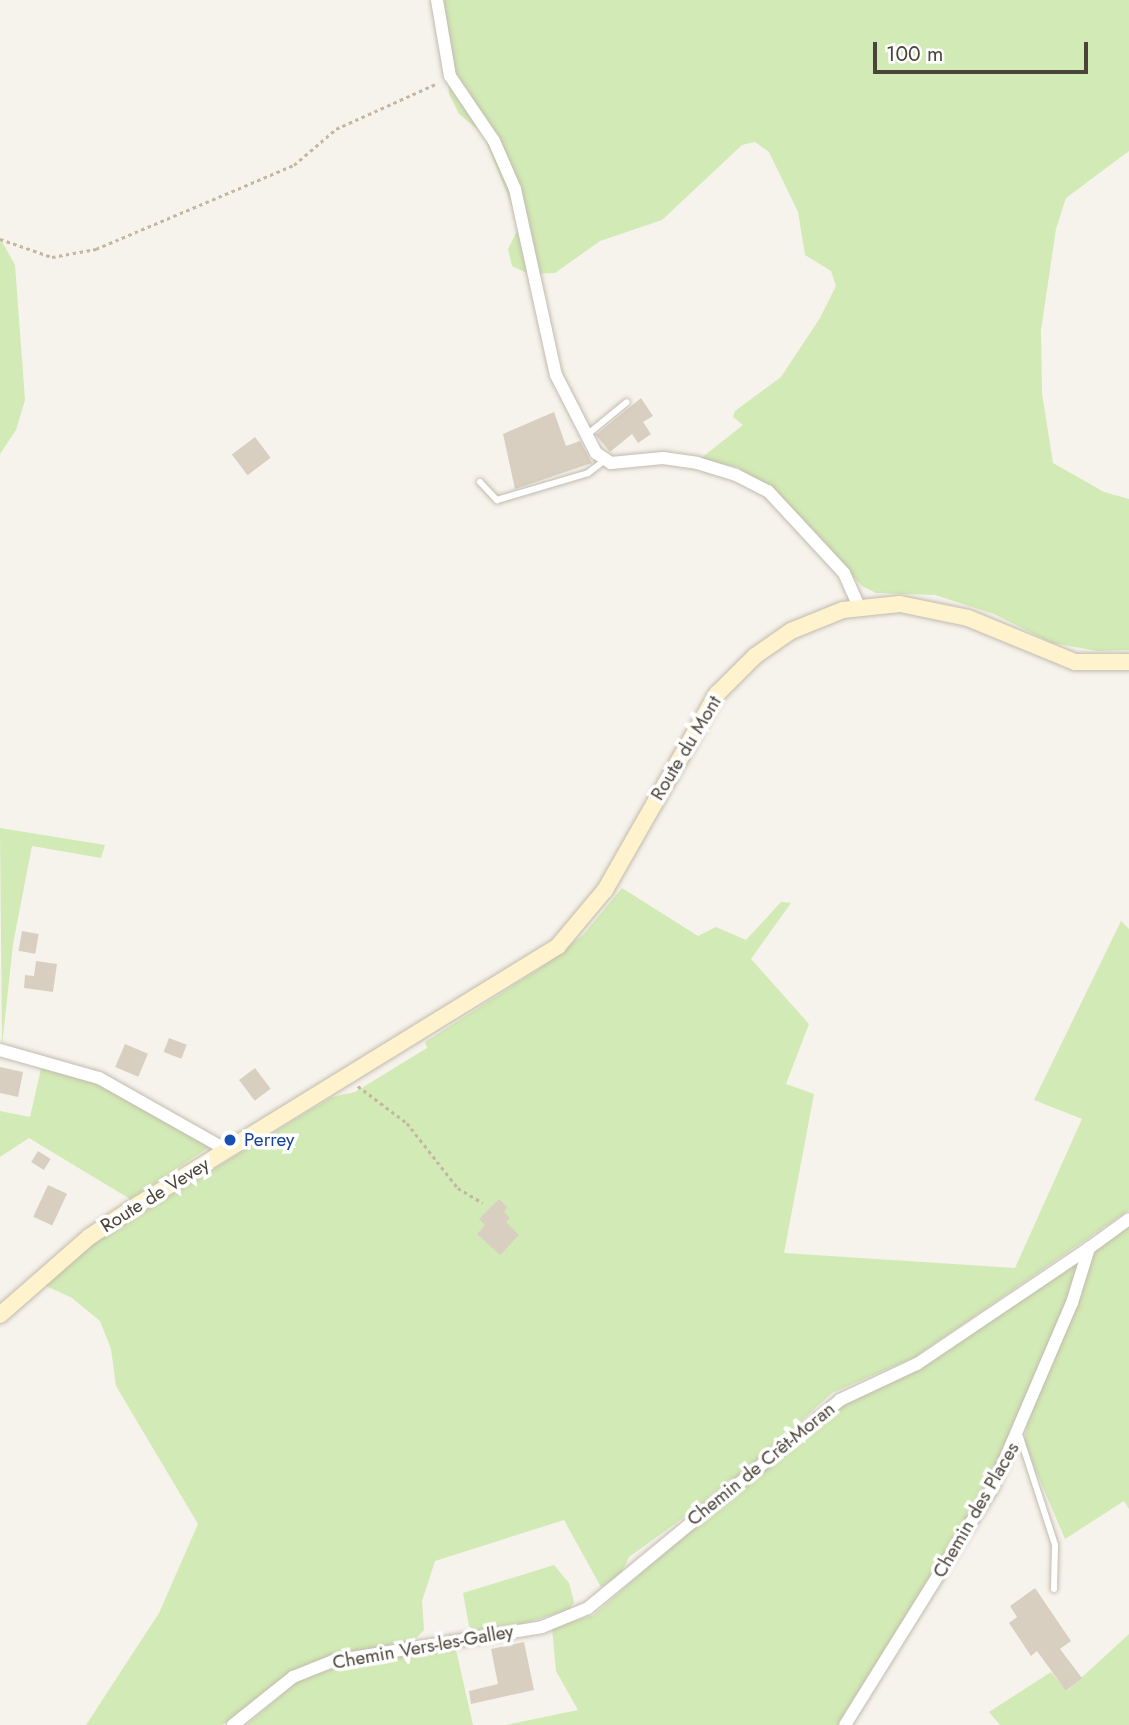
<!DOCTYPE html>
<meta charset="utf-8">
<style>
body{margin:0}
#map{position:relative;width:1129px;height:1725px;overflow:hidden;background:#f6f3ec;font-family:Jost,sans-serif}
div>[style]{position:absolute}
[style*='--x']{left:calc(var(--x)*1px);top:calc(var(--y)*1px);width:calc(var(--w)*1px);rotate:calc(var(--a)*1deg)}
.green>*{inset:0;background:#d2eab5}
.building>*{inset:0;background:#d8cfc1;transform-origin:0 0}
.path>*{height:2.5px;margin-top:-1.25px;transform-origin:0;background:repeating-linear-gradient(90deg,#c4b79f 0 3.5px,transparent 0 7px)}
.roads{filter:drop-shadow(0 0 2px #c2bbae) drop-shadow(0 0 2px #c2bbae)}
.service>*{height:6px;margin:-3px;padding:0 3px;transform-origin:3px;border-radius:3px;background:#fff}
.minor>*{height:12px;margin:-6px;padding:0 6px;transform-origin:6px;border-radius:6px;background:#fff}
.secondary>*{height:16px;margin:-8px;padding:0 8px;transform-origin:8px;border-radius:8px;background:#fff3cd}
.dots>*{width:19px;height:19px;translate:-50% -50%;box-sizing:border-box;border:4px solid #fff;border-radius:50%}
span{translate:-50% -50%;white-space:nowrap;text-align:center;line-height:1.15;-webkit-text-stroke:7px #fff;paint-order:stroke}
.street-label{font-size:19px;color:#4b4439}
.transit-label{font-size:19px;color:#164399}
.left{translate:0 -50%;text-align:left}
.scale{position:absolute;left:873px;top:42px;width:215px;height:32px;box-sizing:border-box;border:4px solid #4b4439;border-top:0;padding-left:9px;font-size:21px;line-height:24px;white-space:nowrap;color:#4b4439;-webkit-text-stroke:5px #fff;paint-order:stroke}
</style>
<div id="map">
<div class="green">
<div style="clip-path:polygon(441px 0,1129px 0,1129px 151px,1066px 198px,1056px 229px,1041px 330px,1042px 393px,1053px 463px,1104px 492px,1129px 499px,1129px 650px,1098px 651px,1052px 643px,994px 614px,935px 595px,876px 593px,862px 586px,774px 491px,737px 467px,700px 459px,743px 425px,733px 417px,735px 411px,781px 377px,820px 318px,836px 286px,831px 271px,805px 255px,798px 212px,769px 152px,755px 142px,742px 145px,662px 220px,600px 241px,555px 273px,529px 274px,512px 266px,508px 249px,518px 229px,515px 213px,483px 134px,459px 114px,449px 94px)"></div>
<div style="clip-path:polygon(0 238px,15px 265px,25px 400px,16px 430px,0 454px)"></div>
<div style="clip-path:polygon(0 828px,105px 845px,101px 858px,32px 846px,13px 944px,2px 1046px)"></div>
<div style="clip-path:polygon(622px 888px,698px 936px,716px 927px,746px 940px,781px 902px,791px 903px,751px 959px,809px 1024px,786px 1084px,814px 1094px,784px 1253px,1015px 1268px,1082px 1119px,1034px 1100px,1121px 921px,1129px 929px,1129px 1210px,915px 1357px,832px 1393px,737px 1479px,629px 1557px,621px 1574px,601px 1587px,564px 1520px,435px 1561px,422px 1601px,424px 1630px,414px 1640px,310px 1663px,222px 1725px,86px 1725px,159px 1613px,198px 1524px,116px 1386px,111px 1349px,100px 1321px,72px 1298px,42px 1284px,100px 1239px,248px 1148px,332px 1097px,355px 1092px,427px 1048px,425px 1042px,545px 965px,584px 934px)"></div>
<div style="clip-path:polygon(42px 1064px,88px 1077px,211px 1146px,130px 1199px,29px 1138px,0 1157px,0 1111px,30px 1117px)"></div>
<div style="clip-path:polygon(1129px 1220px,1129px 1509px,1124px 1501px,1065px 1539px,1024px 1443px,1027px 1423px,1093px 1252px)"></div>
<div style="clip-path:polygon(1079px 1260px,1069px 1303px,984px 1495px,841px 1725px,506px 1725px,578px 1710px,556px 1671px,552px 1628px,594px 1615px,719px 1504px,847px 1400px)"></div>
<div style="clip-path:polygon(554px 1565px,569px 1583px,574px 1602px,569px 1610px,518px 1625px,476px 1632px,469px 1626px,463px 1593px)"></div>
<div style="clip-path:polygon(1129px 1634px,1129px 1725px,1000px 1725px,989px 1712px,1051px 1672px,1067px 1691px)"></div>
<div style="clip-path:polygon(454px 1641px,473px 1725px,246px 1725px,298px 1681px,347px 1663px)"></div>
</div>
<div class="building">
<div style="clip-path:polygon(641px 398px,653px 416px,643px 422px,651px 434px,638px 443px,632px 434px,610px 452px,596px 435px)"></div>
<div style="clip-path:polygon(554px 412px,566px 446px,580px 441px,592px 463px,515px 489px,503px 434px)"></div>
<div style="left:255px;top:437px;width:26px;height:29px;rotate:53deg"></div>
<div style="left:22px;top:931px;width:17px;height:20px;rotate:10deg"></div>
<div style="clip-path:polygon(36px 961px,57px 964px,53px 992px,24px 988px,25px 975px,34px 976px)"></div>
<div style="left:169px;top:1038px;width:19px;height:15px;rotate:21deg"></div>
<div style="left:125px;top:1044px;width:25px;height:25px;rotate:23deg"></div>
<div style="clip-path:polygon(0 1067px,23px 1072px,18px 1097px,0 1093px)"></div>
<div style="left:255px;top:1068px;width:26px;height:20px;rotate:53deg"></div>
<div style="left:38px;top:1151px;width:15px;height:13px;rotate:32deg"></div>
<div style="left:48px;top:1185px;width:21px;height:35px;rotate:25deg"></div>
<div style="clip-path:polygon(499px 1199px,507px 1207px,504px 1212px,510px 1218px,506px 1222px,519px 1235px,500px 1255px,477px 1234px,485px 1225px,479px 1219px)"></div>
<div style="clip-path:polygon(1035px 1588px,1071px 1641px,1060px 1649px,1082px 1678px,1066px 1691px,1037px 1651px,1031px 1656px,1009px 1623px,1017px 1617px,1010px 1606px)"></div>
<div style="clip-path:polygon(524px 1642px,534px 1690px,471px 1704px,469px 1691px,498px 1684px,491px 1649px)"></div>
</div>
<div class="path">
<div style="--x:0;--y:239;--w:55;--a:19.1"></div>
<div style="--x:52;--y:257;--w:45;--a:-10.3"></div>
<div style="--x:96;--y:249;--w:215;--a:-23"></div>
<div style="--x:294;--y:165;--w:55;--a:-40.6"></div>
<div style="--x:336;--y:129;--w:112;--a:-24.3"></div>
<div style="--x:358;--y:1086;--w:61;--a:37.1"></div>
<div style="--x:407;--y:1123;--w:83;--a:51.9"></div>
<div style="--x:458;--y:1188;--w:29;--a:31"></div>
</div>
<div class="roads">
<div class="service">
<div style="--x:588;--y:434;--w:50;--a:-39.4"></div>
<div style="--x:480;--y:482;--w:25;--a:47"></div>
<div style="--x:497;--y:500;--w:95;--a:-16.5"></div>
<div style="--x:588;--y:473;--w:20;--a:-37"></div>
<div style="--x:1019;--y:1434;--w:117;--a:72"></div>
<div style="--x:1055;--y:1545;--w:44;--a:91.3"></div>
</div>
<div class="minor">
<div style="--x:437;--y:0;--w:77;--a:80.3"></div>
<div style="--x:450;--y:76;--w:78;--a:55.9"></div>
<div style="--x:494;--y:141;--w:52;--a:66.4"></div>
<div style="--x:515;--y:189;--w:190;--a:77.6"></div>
<div style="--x:556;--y:375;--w:88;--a:62.9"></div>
<div style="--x:596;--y:453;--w:18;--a:34"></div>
<div style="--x:611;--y:463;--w:52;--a:-5.5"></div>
<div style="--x:663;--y:458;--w:34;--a:8"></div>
<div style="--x:697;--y:463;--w:41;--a:17.1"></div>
<div style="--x:736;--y:475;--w:36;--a:27"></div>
<div style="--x:768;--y:491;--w:112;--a:47.2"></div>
<div style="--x:844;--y:573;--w:37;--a:66"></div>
<div style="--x:0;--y:1050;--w:103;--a:15.8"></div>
<div style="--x:99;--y:1078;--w:147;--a:29.4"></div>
<div style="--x:233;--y:1725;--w:77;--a:-38.7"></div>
<div style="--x:293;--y:1677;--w:43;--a:-21.8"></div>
<div style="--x:333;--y:1661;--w:212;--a:-9.2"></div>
<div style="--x:542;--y:1627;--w:50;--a:-22.4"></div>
<div style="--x:588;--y:1608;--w:327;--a:-39.5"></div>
<div style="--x:840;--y:1400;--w:85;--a:-25.1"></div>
<div style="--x:917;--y:1364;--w:207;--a:-34"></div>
<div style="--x:845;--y:1725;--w:280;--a:-58.1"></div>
<div style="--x:993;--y:1487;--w:200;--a:-66.8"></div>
<div style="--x:1072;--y:1303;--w:58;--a:-72.8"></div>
<div style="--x:1089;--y:1248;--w:49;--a:-35.9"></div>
</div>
<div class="secondary">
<div style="--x:0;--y:1315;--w:118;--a:-41.2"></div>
<div style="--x:89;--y:1237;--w:60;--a:-33.4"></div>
<div style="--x:139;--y:1204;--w:492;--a:-31.6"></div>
<div style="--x:558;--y:946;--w:73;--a:-50"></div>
<div style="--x:605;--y:890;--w:226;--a:-60.3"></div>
<div style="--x:717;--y:694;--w:54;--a:-45"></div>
<div style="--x:755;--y:656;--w:44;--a:-34.8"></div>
<div style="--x:791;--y:631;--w:56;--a:-22"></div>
<div style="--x:843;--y:610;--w:57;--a:-6"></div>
<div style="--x:900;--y:604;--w:69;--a:11.6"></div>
<div style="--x:968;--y:618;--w:116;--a:22.4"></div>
<div style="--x:1075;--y:662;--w:54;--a:0"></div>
</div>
</div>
<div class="dots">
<div style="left:230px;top:1140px;background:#1a4fb4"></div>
</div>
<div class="street-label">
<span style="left:686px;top:748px;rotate:-59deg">Route du Mont</span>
<span style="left:155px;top:1195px;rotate:-32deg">Route de Vevey</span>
<span style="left:761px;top:1464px;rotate:-39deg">Chemin de Crêt-Moran</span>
<span style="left:976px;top:1510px;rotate:-60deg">Chemin des Places</span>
<span style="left:423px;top:1647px;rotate:-10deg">Chemin Vers-les-Galley</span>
</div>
<div class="transit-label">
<span class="left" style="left:244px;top:1140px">Perrey</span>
</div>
<div class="scale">100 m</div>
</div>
